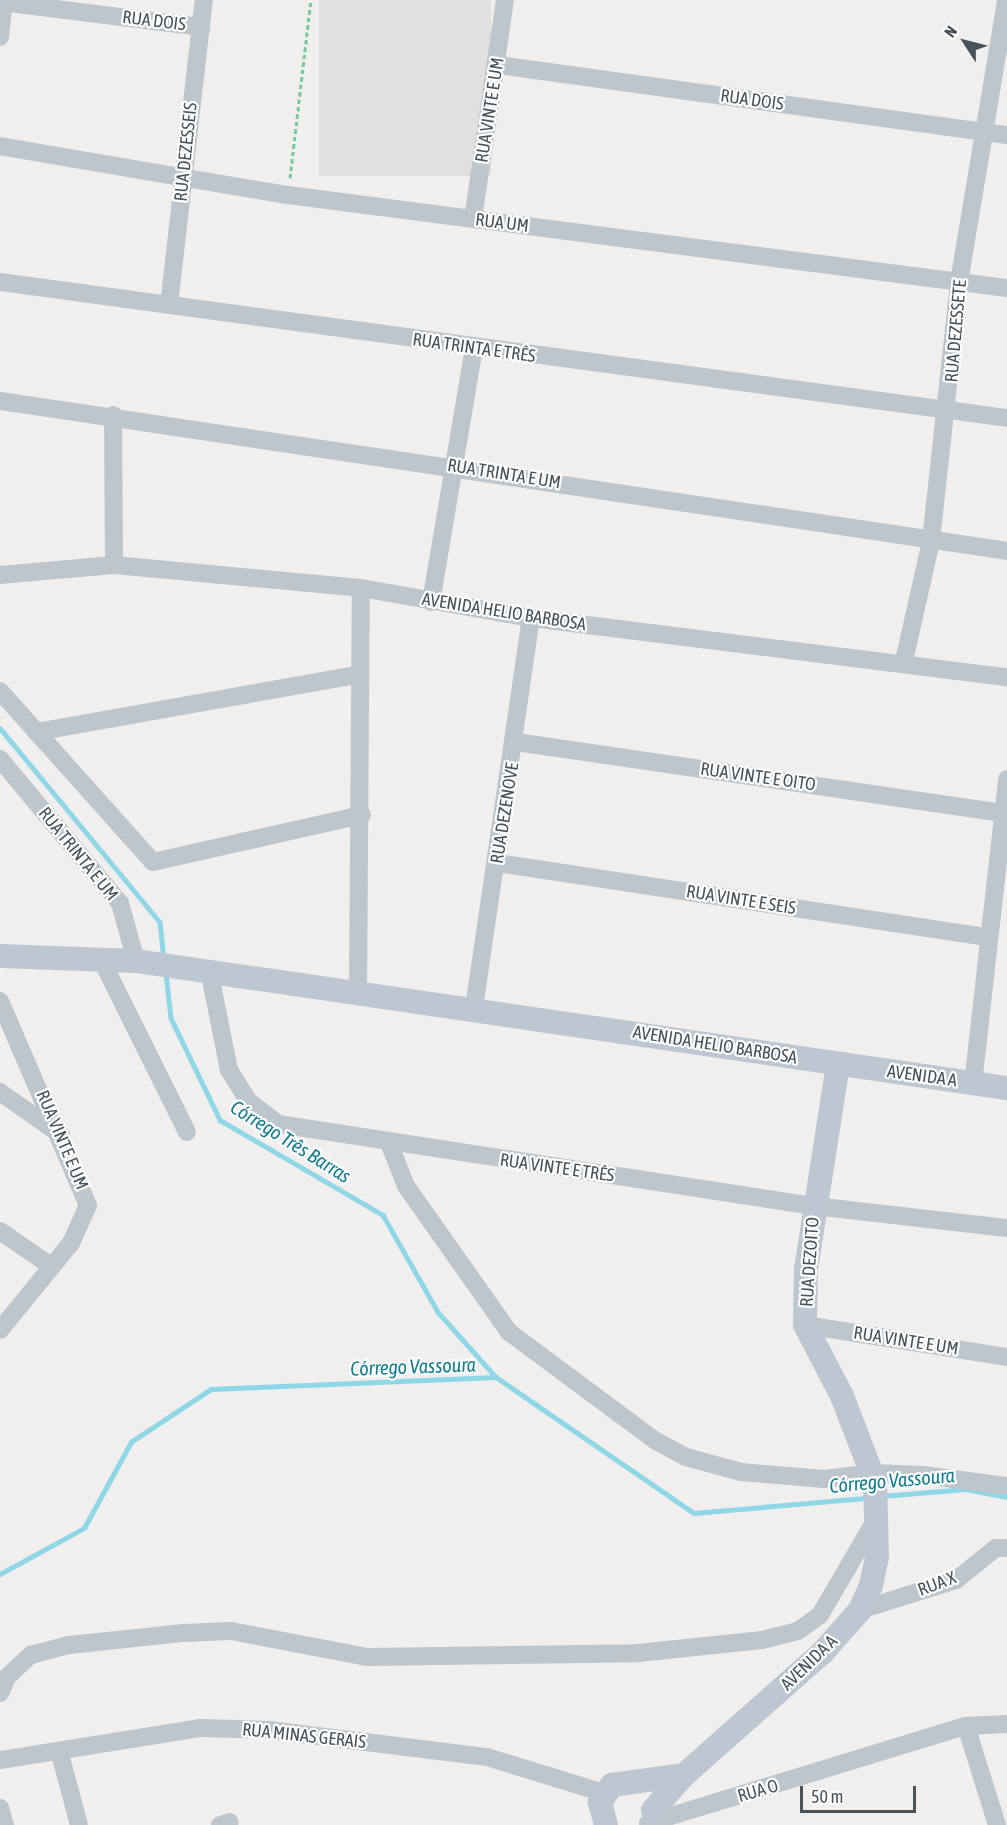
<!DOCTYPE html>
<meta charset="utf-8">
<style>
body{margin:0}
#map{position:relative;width:1007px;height:1825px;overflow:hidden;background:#f1eeee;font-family:"Asap Condensed",sans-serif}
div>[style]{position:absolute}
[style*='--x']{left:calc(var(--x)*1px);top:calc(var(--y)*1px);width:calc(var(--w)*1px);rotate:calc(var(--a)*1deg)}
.education>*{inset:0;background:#e2dfdf;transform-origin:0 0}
.stream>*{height:4.5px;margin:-2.25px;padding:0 2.25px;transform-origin:2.25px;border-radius:2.25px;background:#8fd7e6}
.path>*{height:3px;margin-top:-1.5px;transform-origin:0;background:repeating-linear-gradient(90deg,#79c79e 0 4.5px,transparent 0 7.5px)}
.street>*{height:18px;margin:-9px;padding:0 9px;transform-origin:9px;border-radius:9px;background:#bdc6cc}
.secondary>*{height:24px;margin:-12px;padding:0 12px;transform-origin:12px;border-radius:12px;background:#bdc7d1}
span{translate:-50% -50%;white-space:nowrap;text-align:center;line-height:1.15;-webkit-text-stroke:4.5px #fff;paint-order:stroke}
.street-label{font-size:18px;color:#47525a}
.water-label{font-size:20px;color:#157c91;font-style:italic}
.north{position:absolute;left:935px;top:12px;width:60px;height:60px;-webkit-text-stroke:4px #fff;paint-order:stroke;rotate:306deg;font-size:16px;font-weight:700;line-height:24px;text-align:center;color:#47525a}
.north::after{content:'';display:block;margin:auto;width:21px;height:27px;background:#47525a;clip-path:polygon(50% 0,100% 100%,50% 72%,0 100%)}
.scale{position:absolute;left:800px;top:1786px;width:116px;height:27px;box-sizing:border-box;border:3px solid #47525a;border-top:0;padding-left:8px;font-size:18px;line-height:21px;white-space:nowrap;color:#47525a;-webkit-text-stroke:4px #fff;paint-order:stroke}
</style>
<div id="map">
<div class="education">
<div style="left:319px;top:0;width:172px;height:176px"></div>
</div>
<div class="stream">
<div style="--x:0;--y:728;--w:251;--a:50.5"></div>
<div style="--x:160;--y:922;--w:36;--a:84"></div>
<div style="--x:166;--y:973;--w:45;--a:83.7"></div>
<div style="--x:171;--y:1018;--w:113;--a:64.3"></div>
<div style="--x:220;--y:1120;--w:189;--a:30.2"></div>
<div style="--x:383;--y:1215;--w:112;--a:60.4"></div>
<div style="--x:438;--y:1312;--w:87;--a:48.3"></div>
<div style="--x:496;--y:1377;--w:240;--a:34.5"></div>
<div style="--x:694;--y:1513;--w:174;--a:-5"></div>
<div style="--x:882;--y:1496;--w:84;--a:-4.8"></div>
<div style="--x:966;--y:1489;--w:42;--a:11"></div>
<div style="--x:0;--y:1574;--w:96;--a:-28.7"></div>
<div style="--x:84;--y:1528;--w:98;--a:-61.3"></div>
<div style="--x:131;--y:1442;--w:96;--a:-33.5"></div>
<div style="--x:211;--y:1389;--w:285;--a:-2.4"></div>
</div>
<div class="path">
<div style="--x:290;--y:178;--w:179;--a:-83.3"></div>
</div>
<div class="street">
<div style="--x:0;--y:2;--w:203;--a:7.1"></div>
<div style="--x:0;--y:37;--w:37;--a:-84"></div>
<div style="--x:498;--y:65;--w:514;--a:7.83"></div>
<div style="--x:0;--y:146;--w:292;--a:9.7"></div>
<div style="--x:288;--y:195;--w:725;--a:7.37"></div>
<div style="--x:473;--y:219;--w:221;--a:-81.7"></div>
<div style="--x:0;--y:282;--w:1016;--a:7.69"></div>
<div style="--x:169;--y:305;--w:307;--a:-83.5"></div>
<div style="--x:0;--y:401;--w:1018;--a:8.47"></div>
<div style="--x:113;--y:415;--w:150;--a:89.6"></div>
<div style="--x:0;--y:575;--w:114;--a:-5"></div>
<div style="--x:114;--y:565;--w:248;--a:5.3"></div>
<div style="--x:361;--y:588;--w:173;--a:10"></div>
<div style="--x:531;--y:618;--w:480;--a:7.1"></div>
<div style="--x:431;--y:602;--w:258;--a:-80.4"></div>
<div style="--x:904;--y:661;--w:123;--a:-77.3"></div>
<div style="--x:931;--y:541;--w:261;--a:-83.8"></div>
<div style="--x:959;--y:282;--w:286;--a:-80.5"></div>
<div style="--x:0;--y:691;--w:229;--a:48.2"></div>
<div style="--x:153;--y:862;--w:214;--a:-12.7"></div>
<div style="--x:36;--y:732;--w:326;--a:-10.1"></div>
<div style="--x:516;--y:742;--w:490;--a:8.3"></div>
<div style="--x:0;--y:759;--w:187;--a:50.2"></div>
<div style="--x:120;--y:903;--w:60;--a:74.6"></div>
<div style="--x:497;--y:863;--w:494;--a:8.6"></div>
<div style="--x:101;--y:959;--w:193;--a:63.6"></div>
<div style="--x:210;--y:975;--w:97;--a:78.7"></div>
<div style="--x:229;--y:1070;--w:36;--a:58"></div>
<div style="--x:248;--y:1101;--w:38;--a:37"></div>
<div style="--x:278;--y:1124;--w:542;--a:8.7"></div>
<div style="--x:814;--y:1206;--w:194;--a:6.5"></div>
<div style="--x:358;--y:992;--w:404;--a:-89.6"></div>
<div style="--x:0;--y:1001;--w:222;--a:66.7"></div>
<div style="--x:88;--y:1205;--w:42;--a:114.1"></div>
<div style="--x:71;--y:1243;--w:112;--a:129.2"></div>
<div style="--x:474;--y:1008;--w:394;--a:-81.7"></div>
<div style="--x:973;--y:1084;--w:307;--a:-83.6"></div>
<div style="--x:0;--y:1092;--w:75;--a:35.2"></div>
<div style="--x:389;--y:1143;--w:46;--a:68.4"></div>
<div style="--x:406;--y:1186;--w:179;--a:54.8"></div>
<div style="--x:509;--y:1332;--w:183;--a:36.6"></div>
<div style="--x:656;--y:1441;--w:34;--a:28"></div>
<div style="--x:686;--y:1457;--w:57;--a:15.3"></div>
<div style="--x:741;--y:1472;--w:83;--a:4.8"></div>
<div style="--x:824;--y:1479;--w:48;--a:-7.1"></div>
<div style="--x:872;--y:1473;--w:51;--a:2.2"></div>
<div style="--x:923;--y:1475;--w:85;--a:7.5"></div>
<div style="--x:0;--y:1231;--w:62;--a:34.5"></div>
<div style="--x:805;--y:1325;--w:205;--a:9"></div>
<div style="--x:860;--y:1610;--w:101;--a:-17.4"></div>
<div style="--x:956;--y:1580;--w:51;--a:-38.7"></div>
<div style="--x:996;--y:1548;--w:11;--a:0"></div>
<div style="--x:0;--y:1693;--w:17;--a:-66"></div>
<div style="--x:7;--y:1677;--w:33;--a:-43"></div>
<div style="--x:31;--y:1655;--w:39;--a:-15"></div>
<div style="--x:69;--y:1645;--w:116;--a:-6"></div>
<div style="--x:184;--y:1633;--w:47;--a:-2.4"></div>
<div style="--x:231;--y:1631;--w:138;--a:10.8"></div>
<div style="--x:367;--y:1657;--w:271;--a:-0.8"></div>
<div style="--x:638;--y:1653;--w:125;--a:-6"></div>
<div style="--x:762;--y:1640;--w:37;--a:-14"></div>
<div style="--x:798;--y:1631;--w:27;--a:-36"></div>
<div style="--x:820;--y:1615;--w:109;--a:-59.7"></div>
<div style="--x:966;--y:1726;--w:104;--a:72.6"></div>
<div style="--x:60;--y:1754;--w:73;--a:75"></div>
<div style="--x:0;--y:1760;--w:202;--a:-9.1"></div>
<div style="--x:199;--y:1728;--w:70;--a:1.6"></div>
<div style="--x:269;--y:1730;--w:220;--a:7.1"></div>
<div style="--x:487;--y:1757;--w:122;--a:17.1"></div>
<div style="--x:0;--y:1808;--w:18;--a:74"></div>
<div style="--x:648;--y:1823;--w:332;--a:-17"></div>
<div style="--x:966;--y:1726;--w:41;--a:-2.8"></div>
<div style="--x:220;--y:1825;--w:10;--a:-17"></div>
</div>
<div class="secondary">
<div style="--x:0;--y:956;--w:136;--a:2.1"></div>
<div style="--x:136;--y:961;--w:880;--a:8.3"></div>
<div style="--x:653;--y:1810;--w:47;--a:-48.5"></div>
<div style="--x:684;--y:1775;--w:186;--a:-41.5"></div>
<div style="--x:823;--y:1652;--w:56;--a:-48.6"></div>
<div style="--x:860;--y:1610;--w:27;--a:-66"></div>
<div style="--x:871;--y:1585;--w:29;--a:-78"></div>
<div style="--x:877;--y:1557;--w:75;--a:-91.5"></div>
<div style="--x:875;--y:1482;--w:92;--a:-111"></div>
<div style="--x:842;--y:1396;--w:80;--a:-117.5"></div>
<div style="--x:805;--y:1325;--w:56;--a:-89"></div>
<div style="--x:806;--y:1269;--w:206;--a:-81.1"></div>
<div style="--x:606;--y:1825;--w:24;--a:-105"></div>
<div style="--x:600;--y:1802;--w:21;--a:-55"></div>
<div style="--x:612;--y:1785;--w:73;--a:-7.9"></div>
</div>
<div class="street-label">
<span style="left:154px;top:21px;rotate:7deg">RUA DOIS</span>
<span style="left:752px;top:100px;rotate:8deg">RUA DOIS</span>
<span style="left:490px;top:110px;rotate:-81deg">RUA VINTE E UM</span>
<span style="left:186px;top:152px;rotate:-84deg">RUA DEZESSEIS</span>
<span style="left:502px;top:223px;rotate:7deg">RUA UM</span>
<span style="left:956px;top:331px;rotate:-85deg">RUA DEZESSETE</span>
<span style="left:474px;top:348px;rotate:8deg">RUA TRINTA E TRÊS</span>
<span style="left:504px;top:474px;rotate:9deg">RUA TRINTA E UM</span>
<span style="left:504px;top:612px;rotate:9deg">AVENIDA HELIO BARBOSA</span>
<span style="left:758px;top:777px;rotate:8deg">RUA VINTE E OITO</span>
<span style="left:505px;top:813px;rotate:-81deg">RUA DEZENOVE</span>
<span style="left:78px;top:854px;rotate:51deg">RUA TRINTA E UM</span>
<span style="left:741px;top:900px;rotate:9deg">RUA VINTE E SEIS</span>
<span style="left:715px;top:1045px;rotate:9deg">AVENIDA HELIO BARBOSA</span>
<span style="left:922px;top:1076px;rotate:8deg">AVENIDA A</span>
<span style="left:62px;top:1140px;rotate:67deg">RUA VINTE E UM</span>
<span style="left:557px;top:1168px;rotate:8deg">RUA VINTE E TRÊS</span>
<span style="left:810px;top:1262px;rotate:-86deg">RUA DEZOITO</span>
<span style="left:906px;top:1341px;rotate:9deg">RUA VINTE E UM</span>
<span style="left:937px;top:1584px;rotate:-21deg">RUA X</span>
<span style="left:809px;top:1663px;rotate:-44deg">AVENIDA A</span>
<span style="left:304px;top:1736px;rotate:6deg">RUA MINAS GERAIS</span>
<span style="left:758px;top:1791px;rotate:-16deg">RUA O</span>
</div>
<div class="water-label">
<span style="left:291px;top:1141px;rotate:32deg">Córrego Três Barras</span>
<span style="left:413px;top:1366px;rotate:-2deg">Córrego Vassoura</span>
<span style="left:892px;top:1480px;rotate:-5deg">Córrego Vassoura</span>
</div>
<div class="north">N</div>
<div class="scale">50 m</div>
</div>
